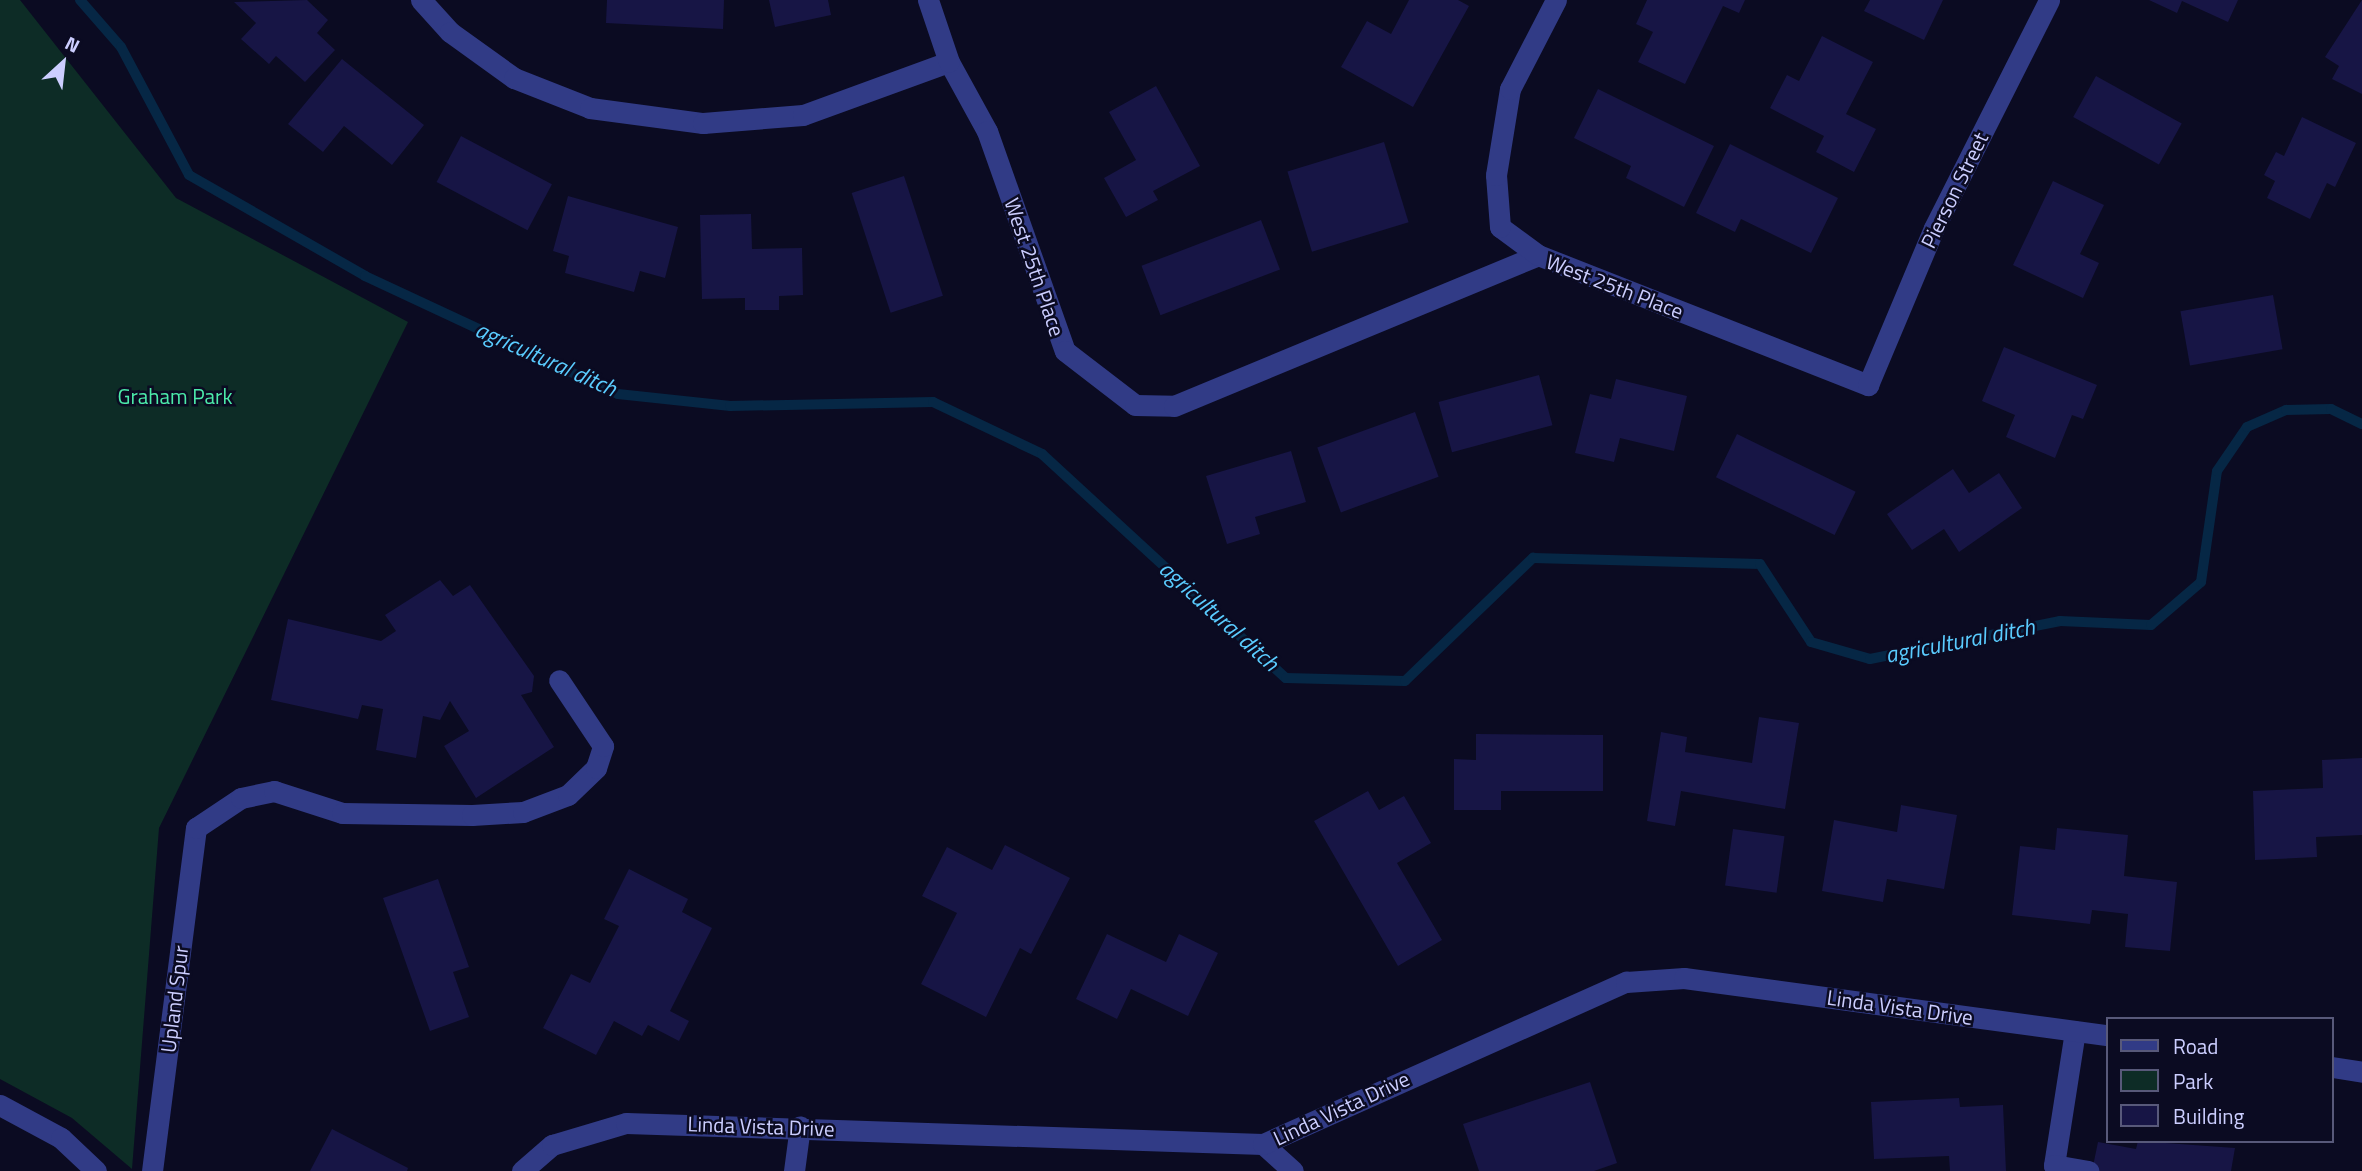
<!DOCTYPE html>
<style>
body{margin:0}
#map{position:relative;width:2362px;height:1171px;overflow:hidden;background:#0b0b22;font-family:"Titillium Web",sans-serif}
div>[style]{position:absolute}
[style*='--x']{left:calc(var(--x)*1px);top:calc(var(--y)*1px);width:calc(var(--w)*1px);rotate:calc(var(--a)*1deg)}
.green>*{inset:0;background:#0d2c26}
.stream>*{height:10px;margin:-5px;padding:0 5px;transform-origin:5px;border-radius:5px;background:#062745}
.building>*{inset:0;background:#171545;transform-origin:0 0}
.minor>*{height:21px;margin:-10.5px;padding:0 10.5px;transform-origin:10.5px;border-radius:10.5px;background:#313b86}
span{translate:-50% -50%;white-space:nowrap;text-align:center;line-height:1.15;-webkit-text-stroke:5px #0b0b22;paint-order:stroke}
.street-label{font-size:21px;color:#ccceff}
.park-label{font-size:21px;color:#4cebaa}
.water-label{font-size:23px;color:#5accff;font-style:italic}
.legend{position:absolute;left:2106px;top:1017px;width:228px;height:126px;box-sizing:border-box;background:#0b0b22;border:2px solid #58597a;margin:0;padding:9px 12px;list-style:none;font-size:21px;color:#ccceff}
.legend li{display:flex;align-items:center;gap:14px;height:35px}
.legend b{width:35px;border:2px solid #58597a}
.north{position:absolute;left:28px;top:28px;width:70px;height:70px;-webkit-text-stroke:5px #0b0b22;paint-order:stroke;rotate:27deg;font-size:19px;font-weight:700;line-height:28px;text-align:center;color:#ccceff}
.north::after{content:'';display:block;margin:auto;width:24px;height:32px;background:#ccceff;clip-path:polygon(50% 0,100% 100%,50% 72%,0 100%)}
</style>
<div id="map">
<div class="green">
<div style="clip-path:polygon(0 0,20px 0,176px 198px,408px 322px,159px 828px,132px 1169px,72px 1118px,0 1079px)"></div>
</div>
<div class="stream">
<div style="--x:80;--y:0;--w:62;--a:48.9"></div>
<div style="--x:121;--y:47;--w:145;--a:62"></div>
<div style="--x:189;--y:175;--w:203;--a:29.8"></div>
<div style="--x:365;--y:276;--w:279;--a:25"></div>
<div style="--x:618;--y:394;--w:113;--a:6.1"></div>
<div style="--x:730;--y:406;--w:203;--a:-1.1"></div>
<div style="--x:933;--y:402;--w:121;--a:25.5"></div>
<div style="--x:1042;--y:454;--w:331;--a:42.6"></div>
<div style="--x:1286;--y:678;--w:119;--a:1.4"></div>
<div style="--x:1405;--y:681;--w:178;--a:-43.9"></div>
<div style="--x:1533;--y:558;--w:227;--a:1.5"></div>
<div style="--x:1760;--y:564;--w:93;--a:56.8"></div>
<div style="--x:1811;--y:642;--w:61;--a:16.1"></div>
<div style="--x:1870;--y:659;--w:194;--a:-11.3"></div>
<div style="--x:2060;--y:621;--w:91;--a:2.5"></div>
<div style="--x:2151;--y:625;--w:66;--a:-40.7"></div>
<div style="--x:2201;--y:582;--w:112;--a:-81.8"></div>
<div style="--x:2217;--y:471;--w:53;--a:-55.7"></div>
<div style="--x:2247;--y:427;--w:43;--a:-23.6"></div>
<div style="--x:2286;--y:410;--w:45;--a:-1.3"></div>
<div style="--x:2331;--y:409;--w:34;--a:26"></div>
</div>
<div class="building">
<div style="clip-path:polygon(307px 0,328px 20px,317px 33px,335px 50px,305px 82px,276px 56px,269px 64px,241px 39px,256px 23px,234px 2px)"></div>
<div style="clip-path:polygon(607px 0,724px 0,723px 29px,606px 23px)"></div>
<div style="clip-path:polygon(769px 0,828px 0,831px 15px,775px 27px)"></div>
<div style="clip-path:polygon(1409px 0,1458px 0,1469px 6px,1413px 107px,1341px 67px,1367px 21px,1391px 34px)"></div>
<div style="clip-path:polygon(1647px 0,1745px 0,1739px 13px,1723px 6px,1685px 84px,1638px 62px,1653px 32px,1636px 24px)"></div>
<div style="clip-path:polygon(1870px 0,1943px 0,1924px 40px,1864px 11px)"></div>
<div style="clip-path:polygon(2149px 0,2238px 0,2228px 22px,2182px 1px,2177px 13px)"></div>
<div style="clip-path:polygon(2362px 0,2362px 94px,2332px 79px,2339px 66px,2325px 57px)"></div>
<div style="clip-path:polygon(1822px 36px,1873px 62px,1846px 114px,1876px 129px,1854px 172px,1816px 152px,1824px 136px,1770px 108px,1787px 75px,1799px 81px)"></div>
<div style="clip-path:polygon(342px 59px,424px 125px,392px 165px,344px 126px,323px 152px,288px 124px)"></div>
<div style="left:2096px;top:76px;width:98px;height:47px;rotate:29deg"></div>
<div style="clip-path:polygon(1156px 86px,1200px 166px,1153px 191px,1158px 200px,1126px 217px,1104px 178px,1136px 160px,1109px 112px)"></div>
<div style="clip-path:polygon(1598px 89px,1714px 146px,1684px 207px,1626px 178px,1631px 166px,1574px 138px)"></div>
<div style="clip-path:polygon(2302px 117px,2356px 143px,2335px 187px,2327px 183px,2310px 219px,2267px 198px,2275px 181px,2264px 175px,2276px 152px,2284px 156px)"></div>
<div style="left:461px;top:136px;width:103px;height:52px;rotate:28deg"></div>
<div style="left:1384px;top:142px;width:84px;height:101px;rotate:73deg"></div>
<div style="clip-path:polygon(1730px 144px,1838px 198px,1811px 253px,1741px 219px,1735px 232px,1696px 213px)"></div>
<div style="left:904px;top:176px;width:126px;height:55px;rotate:72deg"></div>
<div style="clip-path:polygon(2053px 181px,2104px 205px,2080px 254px,2099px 263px,2083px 298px,2013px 265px)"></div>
<div style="clip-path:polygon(568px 196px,678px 227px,665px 278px,640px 271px,634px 292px,565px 273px,569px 256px,553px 251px)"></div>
<div style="clip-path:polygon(751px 214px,752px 249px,802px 248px,803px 295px,779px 296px,779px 310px,745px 310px,745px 298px,702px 299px,700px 215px)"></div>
<div style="left:1261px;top:220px;width:53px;height:128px;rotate:69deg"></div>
<div style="left:2273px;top:295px;width:55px;height:94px;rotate:80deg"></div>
<div style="clip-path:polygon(2004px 347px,2097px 385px,2083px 419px,2072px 415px,2055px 458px,2006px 437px,2015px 415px,1982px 401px)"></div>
<div style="left:1539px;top:375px;width:52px;height:104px;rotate:75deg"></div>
<div style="clip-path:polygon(1616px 379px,1687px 396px,1674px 451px,1620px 438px,1614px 462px,1575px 453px,1590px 394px,1611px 399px)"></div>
<div style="left:1415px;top:412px;width:69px;height:104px;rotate:70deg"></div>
<div style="left:1737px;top:434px;width:132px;height:48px;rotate:26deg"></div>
<div style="clip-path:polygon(1291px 451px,1306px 502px,1255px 517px,1260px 534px,1227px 544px,1206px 476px)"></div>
<div style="clip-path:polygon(1953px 469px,1969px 493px,1999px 473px,2022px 508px,1959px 552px,1944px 529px,1912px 550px,1887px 514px)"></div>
<div style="clip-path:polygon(440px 580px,453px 596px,470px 585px,534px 676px,532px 692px,521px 695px,554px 747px,476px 798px,444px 746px,469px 731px,450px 701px,440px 720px,423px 716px,416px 758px,376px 750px,383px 709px,362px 705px,358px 719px,271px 700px,288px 619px,381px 641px,396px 631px,385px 615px)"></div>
<div style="clip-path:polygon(1759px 717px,1799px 723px,1785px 809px,1681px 791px,1675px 826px,1647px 821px,1661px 732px,1687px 737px,1685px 752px,1752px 763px)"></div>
<div style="clip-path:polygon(1476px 734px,1603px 735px,1603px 791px,1501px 791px,1501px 810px,1454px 810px,1454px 759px,1476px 760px)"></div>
<div style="clip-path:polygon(2362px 758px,2362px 835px,2316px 837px,2317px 857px,2255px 860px,2253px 791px,2323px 788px,2322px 760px)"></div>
<div style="clip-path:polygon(1368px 791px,1379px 810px,1404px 796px,1431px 843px,1397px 863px,1442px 940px,1398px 966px,1314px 821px)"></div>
<div style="clip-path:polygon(1901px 805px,1957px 815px,1944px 889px,1887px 879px,1883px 902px,1822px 891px,1834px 820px,1897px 832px)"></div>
<div style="clip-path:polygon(2057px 828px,2128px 835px,2124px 876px,2177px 882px,2170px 951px,2125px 947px,2128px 914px,2092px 910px,2090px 924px,2012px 915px,2020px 846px,2055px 850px)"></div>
<div style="left:1733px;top:829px;width:52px;height:57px;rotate:8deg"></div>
<div style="clip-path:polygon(1005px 845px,1070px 878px,1031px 954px,1020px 948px,986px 1017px,921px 984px,957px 913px,922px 896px,947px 847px,992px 870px)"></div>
<div style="clip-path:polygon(629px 869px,688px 899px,682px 912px,712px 928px,670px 1011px,689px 1021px,679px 1041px,648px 1025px,642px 1036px,614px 1021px,596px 1055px,543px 1028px,571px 974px,590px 983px,619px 926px,604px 919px)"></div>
<div style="clip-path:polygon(438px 879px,469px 967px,453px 972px,469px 1017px,430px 1031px,383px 898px)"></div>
<div style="clip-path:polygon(1107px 934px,1166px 962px,1179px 934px,1218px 953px,1188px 1016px,1131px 989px,1117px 1019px,1076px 999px)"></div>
<div style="clip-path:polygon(1590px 1082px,1617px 1163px,1594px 1171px,1479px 1171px,1463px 1124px)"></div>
<div style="clip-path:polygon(1959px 1098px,1960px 1107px,2003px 1105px,2006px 1171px,1950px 1171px,1949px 1156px,1874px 1159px,1871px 1102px)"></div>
<div style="clip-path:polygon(332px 1129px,408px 1168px,407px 1171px,310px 1171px)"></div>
<div style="clip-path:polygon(2138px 1141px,2235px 1148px,2231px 1171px,2092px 1171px,2098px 1142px,2136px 1149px)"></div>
</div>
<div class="minor">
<div style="--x:421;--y:0;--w:43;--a:47.8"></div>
<div style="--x:450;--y:32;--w:79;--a:35.7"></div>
<div style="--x:514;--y:78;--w:82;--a:21.5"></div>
<div style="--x:590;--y:108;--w:114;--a:7.6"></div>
<div style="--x:703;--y:123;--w:100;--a:-4.6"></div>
<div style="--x:803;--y:115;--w:155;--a:-20"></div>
<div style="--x:949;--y:62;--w:79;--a:61.2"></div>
<div style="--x:987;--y:131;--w:233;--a:70.5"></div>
<div style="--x:1065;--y:351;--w:88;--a:37.6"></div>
<div style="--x:1135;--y:405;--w:39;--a:1"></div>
<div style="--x:1174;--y:406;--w:394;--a:-22.5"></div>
<div style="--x:1538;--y:255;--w:355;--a:21.5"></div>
<div style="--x:1868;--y:385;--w:170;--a:-67.2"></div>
<div style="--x:1934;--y:228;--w:255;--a:-63.2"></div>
<div style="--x:928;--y:0;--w:65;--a:71.3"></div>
<div style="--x:1538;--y:255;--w:47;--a:-143.6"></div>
<div style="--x:1500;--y:227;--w:52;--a:-94.4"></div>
<div style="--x:1496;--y:175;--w:87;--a:-80.8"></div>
<div style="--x:1510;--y:89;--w:100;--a:-62.7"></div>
<div style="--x:2075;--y:1031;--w:136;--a:98.9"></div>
<div style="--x:2054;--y:1165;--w:35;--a:10"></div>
<div style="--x:2332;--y:1067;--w:30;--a:9"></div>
<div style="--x:0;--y:1105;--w:69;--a:28.4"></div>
<div style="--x:61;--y:1138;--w:48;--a:43.3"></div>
<div style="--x:1263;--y:1144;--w:40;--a:42"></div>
<div style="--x:152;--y:1171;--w:346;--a:-82.7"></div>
<div style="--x:196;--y:828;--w:54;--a:-33.7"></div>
<div style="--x:241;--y:798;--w:34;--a:-12"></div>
<div style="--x:274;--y:791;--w:71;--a:17.9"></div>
<div style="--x:342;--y:813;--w:130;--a:0.9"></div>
<div style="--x:472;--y:815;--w:51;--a:-3.4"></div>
<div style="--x:523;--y:812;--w:48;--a:-20.7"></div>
<div style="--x:568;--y:795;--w:39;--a:-44"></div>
<div style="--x:596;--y:768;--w:23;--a:-72"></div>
<div style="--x:603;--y:746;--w:79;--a:-123.7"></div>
<div style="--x:522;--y:1171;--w:40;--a:-41"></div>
<div style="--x:552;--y:1145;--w:77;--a:-16.6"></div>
<div style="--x:626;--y:1123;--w:637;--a:1.89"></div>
<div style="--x:1263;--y:1144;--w:398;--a:-24.1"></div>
<div style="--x:1626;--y:982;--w:58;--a:-3.9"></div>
<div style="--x:1684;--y:978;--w:428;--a:7.7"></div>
<div style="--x:794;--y:1171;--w:45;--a:-82.4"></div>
</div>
<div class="street-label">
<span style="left:1954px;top:190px;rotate:-64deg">Pierson Street</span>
<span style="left:1035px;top:267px;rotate:71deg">West 25th Place</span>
<span style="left:1615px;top:286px;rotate:21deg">West 25th Place</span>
<span style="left:174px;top:999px;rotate:-83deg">Upland Spur</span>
<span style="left:1900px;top:1007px;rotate:8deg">Linda Vista Drive</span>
<span style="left:1341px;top:1108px;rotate:-25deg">Linda Vista Drive</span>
<span style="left:761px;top:1126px;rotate:2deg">Linda Vista Drive</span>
</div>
<div class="park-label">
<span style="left:175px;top:396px">Graham Park</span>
</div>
<div class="water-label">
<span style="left:546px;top:359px;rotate:24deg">agricultural ditch</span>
<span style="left:1219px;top:616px;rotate:42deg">agricultural ditch</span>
<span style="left:1960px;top:641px;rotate:-11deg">agricultural ditch</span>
</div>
<ul class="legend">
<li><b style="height:9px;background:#313b86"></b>Road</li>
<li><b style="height:19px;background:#0d2c26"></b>Park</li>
<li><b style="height:19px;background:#171545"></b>Building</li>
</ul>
<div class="north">N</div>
</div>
